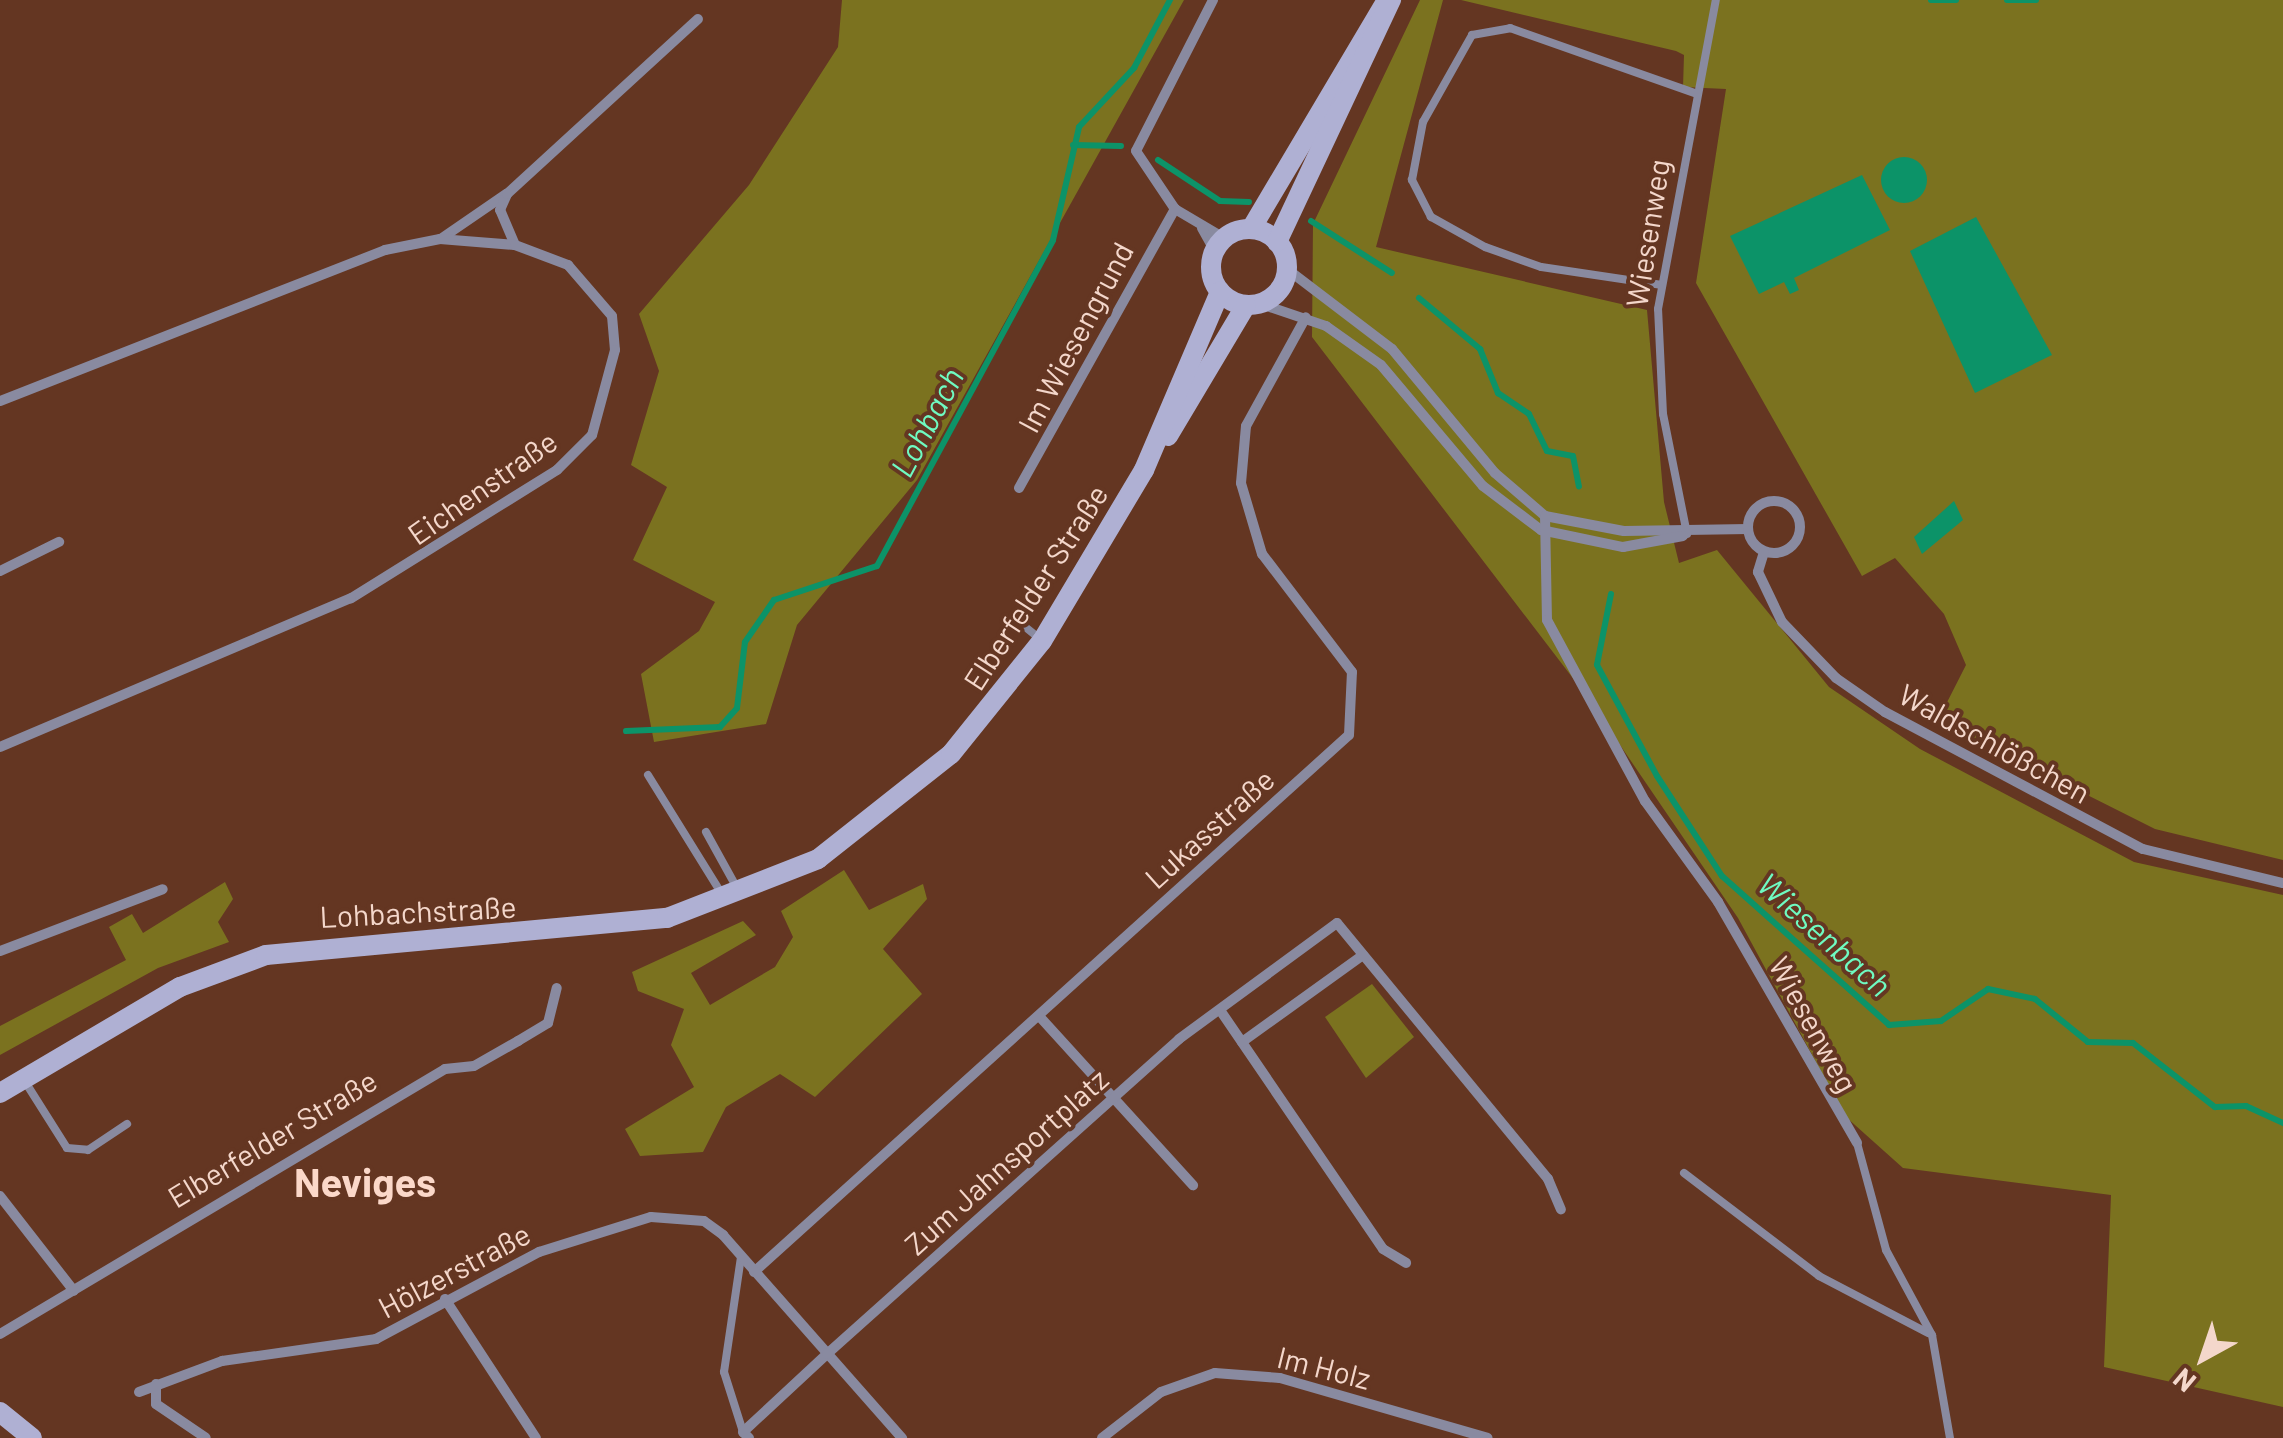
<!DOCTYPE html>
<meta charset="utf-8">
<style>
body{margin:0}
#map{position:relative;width:2283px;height:1438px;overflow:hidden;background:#643622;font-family:Barlow,sans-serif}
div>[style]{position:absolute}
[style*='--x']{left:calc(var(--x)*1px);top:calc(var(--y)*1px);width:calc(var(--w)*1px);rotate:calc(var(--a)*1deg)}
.green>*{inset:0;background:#7b721f}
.water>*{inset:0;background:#0c9368}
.round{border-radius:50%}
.stream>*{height:6px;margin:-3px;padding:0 3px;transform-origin:3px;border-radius:3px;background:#0c9368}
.lane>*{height:8px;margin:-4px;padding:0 4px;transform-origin:4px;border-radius:4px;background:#898aa0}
.street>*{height:10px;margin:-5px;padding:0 5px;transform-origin:5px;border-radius:5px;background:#898aa0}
.street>.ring{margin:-5px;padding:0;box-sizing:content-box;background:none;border:10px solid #898aa0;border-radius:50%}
.secondary>*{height:20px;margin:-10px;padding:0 10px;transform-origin:10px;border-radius:10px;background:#afb0d3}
.secondary>.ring{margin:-10px;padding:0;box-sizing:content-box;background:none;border:20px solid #afb0d3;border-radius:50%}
span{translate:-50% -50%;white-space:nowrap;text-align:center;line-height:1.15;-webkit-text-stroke:8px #643622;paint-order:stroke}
.street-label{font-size:30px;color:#f4d7cb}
.water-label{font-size:32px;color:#6ffac1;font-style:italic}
.district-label{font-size:40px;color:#fbd8c9;font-weight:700}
.north{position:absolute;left:2153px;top:1308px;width:100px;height:100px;-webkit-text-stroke:8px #643622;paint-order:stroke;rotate:220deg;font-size:28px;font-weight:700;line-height:40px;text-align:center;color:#f4d7cb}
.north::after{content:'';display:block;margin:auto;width:35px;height:45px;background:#f4d7cb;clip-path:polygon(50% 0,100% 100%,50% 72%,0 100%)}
</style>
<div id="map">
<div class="green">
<div style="clip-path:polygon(842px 0,1184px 0,917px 480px,797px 625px,766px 724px,654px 742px,641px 674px,699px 631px,715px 602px,633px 560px,667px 487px,631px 465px,659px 371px,639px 314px,749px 185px,838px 47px)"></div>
<div style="clip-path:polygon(1420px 0,1443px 0,1376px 247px,1647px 310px,1664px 502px,1679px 563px,1717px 550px,1829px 687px,1920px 749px,2134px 862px,2283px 895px,2283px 1407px,2104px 1367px,2111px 1195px,1903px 1168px,1846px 1117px,1738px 918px,1588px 698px,1312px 337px,1313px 224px)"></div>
<div style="clip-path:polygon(1461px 0,2283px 0,2283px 860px,2155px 829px,1938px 720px,1966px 665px,1944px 614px,1895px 558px,1862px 576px,1696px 283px,1726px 89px,1683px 87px,1684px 55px,1676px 51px)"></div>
<div style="clip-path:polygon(844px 870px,869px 910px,923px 884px,927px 899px,883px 949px,922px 994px,815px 1097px,780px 1074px,726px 1107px,703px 1152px,640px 1156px,625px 1129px,694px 1087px,671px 1045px,684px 1009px,638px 991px,632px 972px,743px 921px,756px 935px,691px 973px,710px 1005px,775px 967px,793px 937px,781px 911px)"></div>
<div style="clip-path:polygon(225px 882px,233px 899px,218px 922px,229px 942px,158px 968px,0 1055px,0 1026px,126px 960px,109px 927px,132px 914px,143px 933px)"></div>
<div style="clip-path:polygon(1372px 984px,1414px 1037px,1366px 1078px,1325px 1017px)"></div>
</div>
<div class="water">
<div class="round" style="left:1881px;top:157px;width:46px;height:46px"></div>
<div style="clip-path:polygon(1862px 175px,1890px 230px,1794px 278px,1799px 290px,1790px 294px,1784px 282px,1759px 294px,1730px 236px)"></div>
<div style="clip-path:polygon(1976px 217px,2052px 355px,1975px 393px,1910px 251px)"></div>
<div style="clip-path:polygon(1954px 501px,1963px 520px,1922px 554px,1914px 537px)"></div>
</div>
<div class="stream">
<div style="--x:1931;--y:0;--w:25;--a:0"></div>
<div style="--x:2007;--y:0;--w:29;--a:0"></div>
<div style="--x:1073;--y:145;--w:48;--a:1.2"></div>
<div style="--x:1158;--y:160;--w:74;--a:33.5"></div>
<div style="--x:1220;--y:201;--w:29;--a:2"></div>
<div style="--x:1311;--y:221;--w:96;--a:32.7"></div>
<div style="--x:1419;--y:298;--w:80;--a:39.9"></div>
<div style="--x:1480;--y:349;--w:48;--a:67.8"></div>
<div style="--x:1498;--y:393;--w:37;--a:34"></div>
<div style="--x:1529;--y:414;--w:41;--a:64.1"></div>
<div style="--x:1547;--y:451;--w:26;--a:11"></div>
<div style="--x:1573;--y:456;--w:31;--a:79"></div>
<div style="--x:1611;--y:594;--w:72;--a:101.2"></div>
<div style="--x:1597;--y:665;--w:126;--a:61.6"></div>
<div style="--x:1657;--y:776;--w:119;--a:57"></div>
<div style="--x:1722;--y:876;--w:224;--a:41.7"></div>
<div style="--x:1889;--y:1025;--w:52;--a:-4.4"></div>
<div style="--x:1941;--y:1021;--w:57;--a:-34.2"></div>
<div style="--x:1988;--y:989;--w:48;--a:12"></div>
<div style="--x:2035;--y:999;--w:68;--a:39.1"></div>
<div style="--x:2088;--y:1042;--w:45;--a:1.3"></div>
<div style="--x:2133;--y:1043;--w:104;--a:38"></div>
<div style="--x:2215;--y:1107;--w:31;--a:-2"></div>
<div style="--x:2246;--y:1106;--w:41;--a:24.7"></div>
<div style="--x:626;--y:731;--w:94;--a:-2.4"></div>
<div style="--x:720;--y:727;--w:25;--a:-48"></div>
<div style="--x:737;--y:708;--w:66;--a:-83.1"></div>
<div style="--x:745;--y:642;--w:51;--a:-55.4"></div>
<div style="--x:774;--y:600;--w:108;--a:-18.3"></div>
<div style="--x:877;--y:566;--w:370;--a:-61.6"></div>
<div style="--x:1053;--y:240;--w:116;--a:-77"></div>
<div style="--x:1079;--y:127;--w:81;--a:-47"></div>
<div style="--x:1134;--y:68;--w:77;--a:-62.1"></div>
</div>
<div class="lane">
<div style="--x:1662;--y:285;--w:122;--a:-171.5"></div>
<div style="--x:1541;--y:267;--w:59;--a:-160.3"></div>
<div style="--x:1485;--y:247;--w:62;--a:-150.9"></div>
<div style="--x:1431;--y:217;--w:42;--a:-117.2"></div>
<div style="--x:1412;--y:180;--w:59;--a:-79.3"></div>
<div style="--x:1423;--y:122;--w:100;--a:-60.6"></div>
<div style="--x:1472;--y:35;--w:39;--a:-10"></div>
<div style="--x:1510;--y:28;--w:196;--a:19.4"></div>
<div style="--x:1687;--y:534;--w:122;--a:-101.3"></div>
<div style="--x:1663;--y:414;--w:105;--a:-92.7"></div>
<div style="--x:1658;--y:309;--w:314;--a:-79.4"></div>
<div style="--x:1024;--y:626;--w:21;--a:39"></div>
<div style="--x:648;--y:775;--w:142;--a:58.2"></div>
<div style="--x:706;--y:832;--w:66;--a:61.1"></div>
<div style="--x:24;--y:1080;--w:80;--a:57.7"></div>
<div style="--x:67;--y:1148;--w:21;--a:5"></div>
<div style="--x:88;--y:1150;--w:47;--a:-33.7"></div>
<div style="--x:1857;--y:1143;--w:111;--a:74.8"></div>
<div style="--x:1886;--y:1250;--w:97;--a:61.6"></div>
<div style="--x:1932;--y:1335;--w:105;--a:80.1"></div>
<div style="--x:1684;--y:1173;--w:170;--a:37.3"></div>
<div style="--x:1819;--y:1276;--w:123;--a:27.6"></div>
<div style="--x:741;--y:1257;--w:116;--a:98.4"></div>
<div style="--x:724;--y:1372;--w:63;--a:72.4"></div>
</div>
<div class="street">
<div style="--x:1213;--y:0;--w:169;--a:117"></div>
<div style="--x:1136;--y:151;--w:70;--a:56.1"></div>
<div style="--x:1175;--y:209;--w:57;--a:30.6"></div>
<div style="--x:1202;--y:228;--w:25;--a:61"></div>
<div style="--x:442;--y:238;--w:78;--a:-34.5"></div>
<div style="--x:515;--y:245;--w:38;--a:-113"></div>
<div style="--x:500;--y:210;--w:17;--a:-66"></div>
<div style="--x:507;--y:194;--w:259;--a:-42.5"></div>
<div style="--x:1287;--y:269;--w:132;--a:37.3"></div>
<div style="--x:1392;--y:349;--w:161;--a:50.3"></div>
<div style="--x:1495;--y:473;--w:66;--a:40.7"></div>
<div style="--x:1545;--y:516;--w:80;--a:10.8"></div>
<div style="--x:1624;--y:531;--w:124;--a:-0.9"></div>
<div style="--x:1261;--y:304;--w:69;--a:18.7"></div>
<div style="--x:1326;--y:326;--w:67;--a:35.3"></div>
<div style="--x:1381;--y:365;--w:158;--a:49.9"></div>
<div style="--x:1483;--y:486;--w:73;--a:37.2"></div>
<div style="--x:1541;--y:530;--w:84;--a:11.7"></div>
<div style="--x:1623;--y:547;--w:61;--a:-10.4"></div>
<div style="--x:0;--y:401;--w:414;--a:-21.4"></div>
<div style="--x:385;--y:250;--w:56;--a:-11.3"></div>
<div style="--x:440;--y:239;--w:75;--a:4.6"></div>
<div style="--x:515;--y:245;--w:57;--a:20.7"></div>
<div style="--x:568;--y:265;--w:67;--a:49.2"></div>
<div style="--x:612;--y:316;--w:34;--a:85"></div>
<div style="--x:615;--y:350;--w:88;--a:105.1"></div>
<div style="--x:592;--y:435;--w:49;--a:135"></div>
<div style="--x:557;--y:470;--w:243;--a:148.1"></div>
<div style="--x:351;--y:598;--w:381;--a:157"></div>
<div style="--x:1019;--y:488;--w:320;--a:-60.8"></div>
<div class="ring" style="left:1748px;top:501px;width:42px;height:42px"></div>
<div style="--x:1545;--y:516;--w:104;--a:88.9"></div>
<div style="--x:1547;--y:620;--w:206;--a:61.6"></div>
<div style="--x:1645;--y:801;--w:125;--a:54.1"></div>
<div style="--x:1718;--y:902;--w:278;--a:60"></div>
<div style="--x:1764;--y:552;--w:21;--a:107"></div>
<div style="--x:1758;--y:572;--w:55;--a:64.4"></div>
<div style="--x:1782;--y:622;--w:78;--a:46"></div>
<div style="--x:1836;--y:678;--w:60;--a:34.8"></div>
<div style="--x:1885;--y:712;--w:292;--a:28"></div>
<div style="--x:2143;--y:849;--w:144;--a:13.7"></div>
<div style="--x:0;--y:571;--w:66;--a:-26.2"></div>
<div style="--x:0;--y:951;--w:174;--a:-20.8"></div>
<div style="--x:1220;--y:1010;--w:289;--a:55.7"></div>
<div style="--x:1383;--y:1249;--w:27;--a:31"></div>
<div style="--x:1039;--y:1016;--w:229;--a:47.7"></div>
<div style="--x:1242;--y:1042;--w:149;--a:-35.7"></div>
<div style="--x:0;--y:1196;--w:120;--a:52.1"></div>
<div style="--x:754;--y:1272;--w:801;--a:-42.07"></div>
<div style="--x:1349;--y:735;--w:63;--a:-87.3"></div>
<div style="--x:1352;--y:672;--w:148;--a:-127.3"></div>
<div style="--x:1262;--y:554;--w:74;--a:-106.5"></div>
<div style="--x:1241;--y:483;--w:57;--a:-85"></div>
<div style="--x:1246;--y:426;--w:124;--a:-61.2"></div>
<div style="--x:445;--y:1299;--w:166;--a:56.8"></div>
<div style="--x:0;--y:1334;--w:518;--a:-30.77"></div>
<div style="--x:445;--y:1069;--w:29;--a:-6"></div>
<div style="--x:474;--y:1066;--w:51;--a:-29.6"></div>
<div style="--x:518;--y:1041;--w:35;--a:-31"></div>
<div style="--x:548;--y:1023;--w:36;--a:-76"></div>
<div style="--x:156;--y:1384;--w:20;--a:90"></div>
<div style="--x:156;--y:1404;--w:60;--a:34.2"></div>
<div style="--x:139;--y:1392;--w:89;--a:-20.5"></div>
<div style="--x:222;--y:1361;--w:156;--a:-8.1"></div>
<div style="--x:376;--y:1339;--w:185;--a:-28.1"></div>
<div style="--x:539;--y:1252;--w:117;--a:-17.4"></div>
<div style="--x:651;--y:1217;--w:53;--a:4.3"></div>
<div style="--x:704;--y:1221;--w:24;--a:36"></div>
<div style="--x:723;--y:1235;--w:271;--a:48.6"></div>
<div style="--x:749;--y:1438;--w:8;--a:-135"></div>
<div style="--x:743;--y:1432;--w:115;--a:-42.9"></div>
<div style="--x:827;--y:1354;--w:472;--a:-41.8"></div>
<div style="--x:1179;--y:1039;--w:196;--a:-36.3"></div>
<div style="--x:1337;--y:923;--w:332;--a:50.5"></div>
<div style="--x:1548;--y:1179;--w:33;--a:67"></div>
<div style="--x:1102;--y:1438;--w:75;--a:-37.9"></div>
<div style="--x:1161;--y:1392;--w:57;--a:-19.4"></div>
<div style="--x:1215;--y:1373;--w:65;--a:4.4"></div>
<div style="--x:1280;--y:1378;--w:216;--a:16.1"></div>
</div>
<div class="secondary">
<div class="ring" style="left:1211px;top:229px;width:56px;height:56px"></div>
<div style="--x:1251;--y:229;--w:266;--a:-59.3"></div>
<div style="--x:1277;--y:242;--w:268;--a:-64.8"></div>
<div style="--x:1168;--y:436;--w:152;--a:-59.2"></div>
<div style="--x:0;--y:1093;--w:209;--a:-30.5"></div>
<div style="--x:180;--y:987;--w:92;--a:-20.4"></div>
<div style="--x:266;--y:955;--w:403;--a:-5.3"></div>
<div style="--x:667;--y:918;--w:162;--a:-21.3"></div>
<div style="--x:818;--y:859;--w:169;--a:-38.3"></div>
<div style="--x:951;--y:754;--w:145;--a:-51.2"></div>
<div style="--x:1042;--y:641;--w:199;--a:-59.2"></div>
<div style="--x:1144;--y:470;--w:194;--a:-66.9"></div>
<div style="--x:0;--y:1412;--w:41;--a:39.1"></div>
</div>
<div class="street-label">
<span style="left:1647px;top:233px;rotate:-81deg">Wiesenweg</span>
<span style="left:1075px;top:337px;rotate:-62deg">Im Wiesengrund</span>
<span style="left:482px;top:487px;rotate:-35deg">Eichenstraße</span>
<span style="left:1035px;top:587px;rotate:-57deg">Elberfelder Straße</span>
<span style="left:1995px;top:743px;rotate:29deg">Waldschlößchen</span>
<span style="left:1209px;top:828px;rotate:-42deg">Lukasstraße</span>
<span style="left:418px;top:911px;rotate:-3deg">Lohbachstraße</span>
<span style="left:1814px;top:1024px;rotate:61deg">Wiesenweg</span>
<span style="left:272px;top:1138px;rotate:-31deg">Elberfelder Straße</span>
<span style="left:1006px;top:1161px;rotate:-42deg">Zum Jahnsportplatz</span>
<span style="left:454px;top:1270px;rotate:-28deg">Hölzerstraße</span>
<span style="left:1324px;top:1367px;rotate:14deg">Im Holz</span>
</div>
<div class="water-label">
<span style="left:926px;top:422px;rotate:-62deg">Lohbach</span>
<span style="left:1825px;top:934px;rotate:42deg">Wiesenbach</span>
</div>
<div class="district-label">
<span style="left:365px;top:1181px">Neviges</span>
</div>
<div class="north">N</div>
</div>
